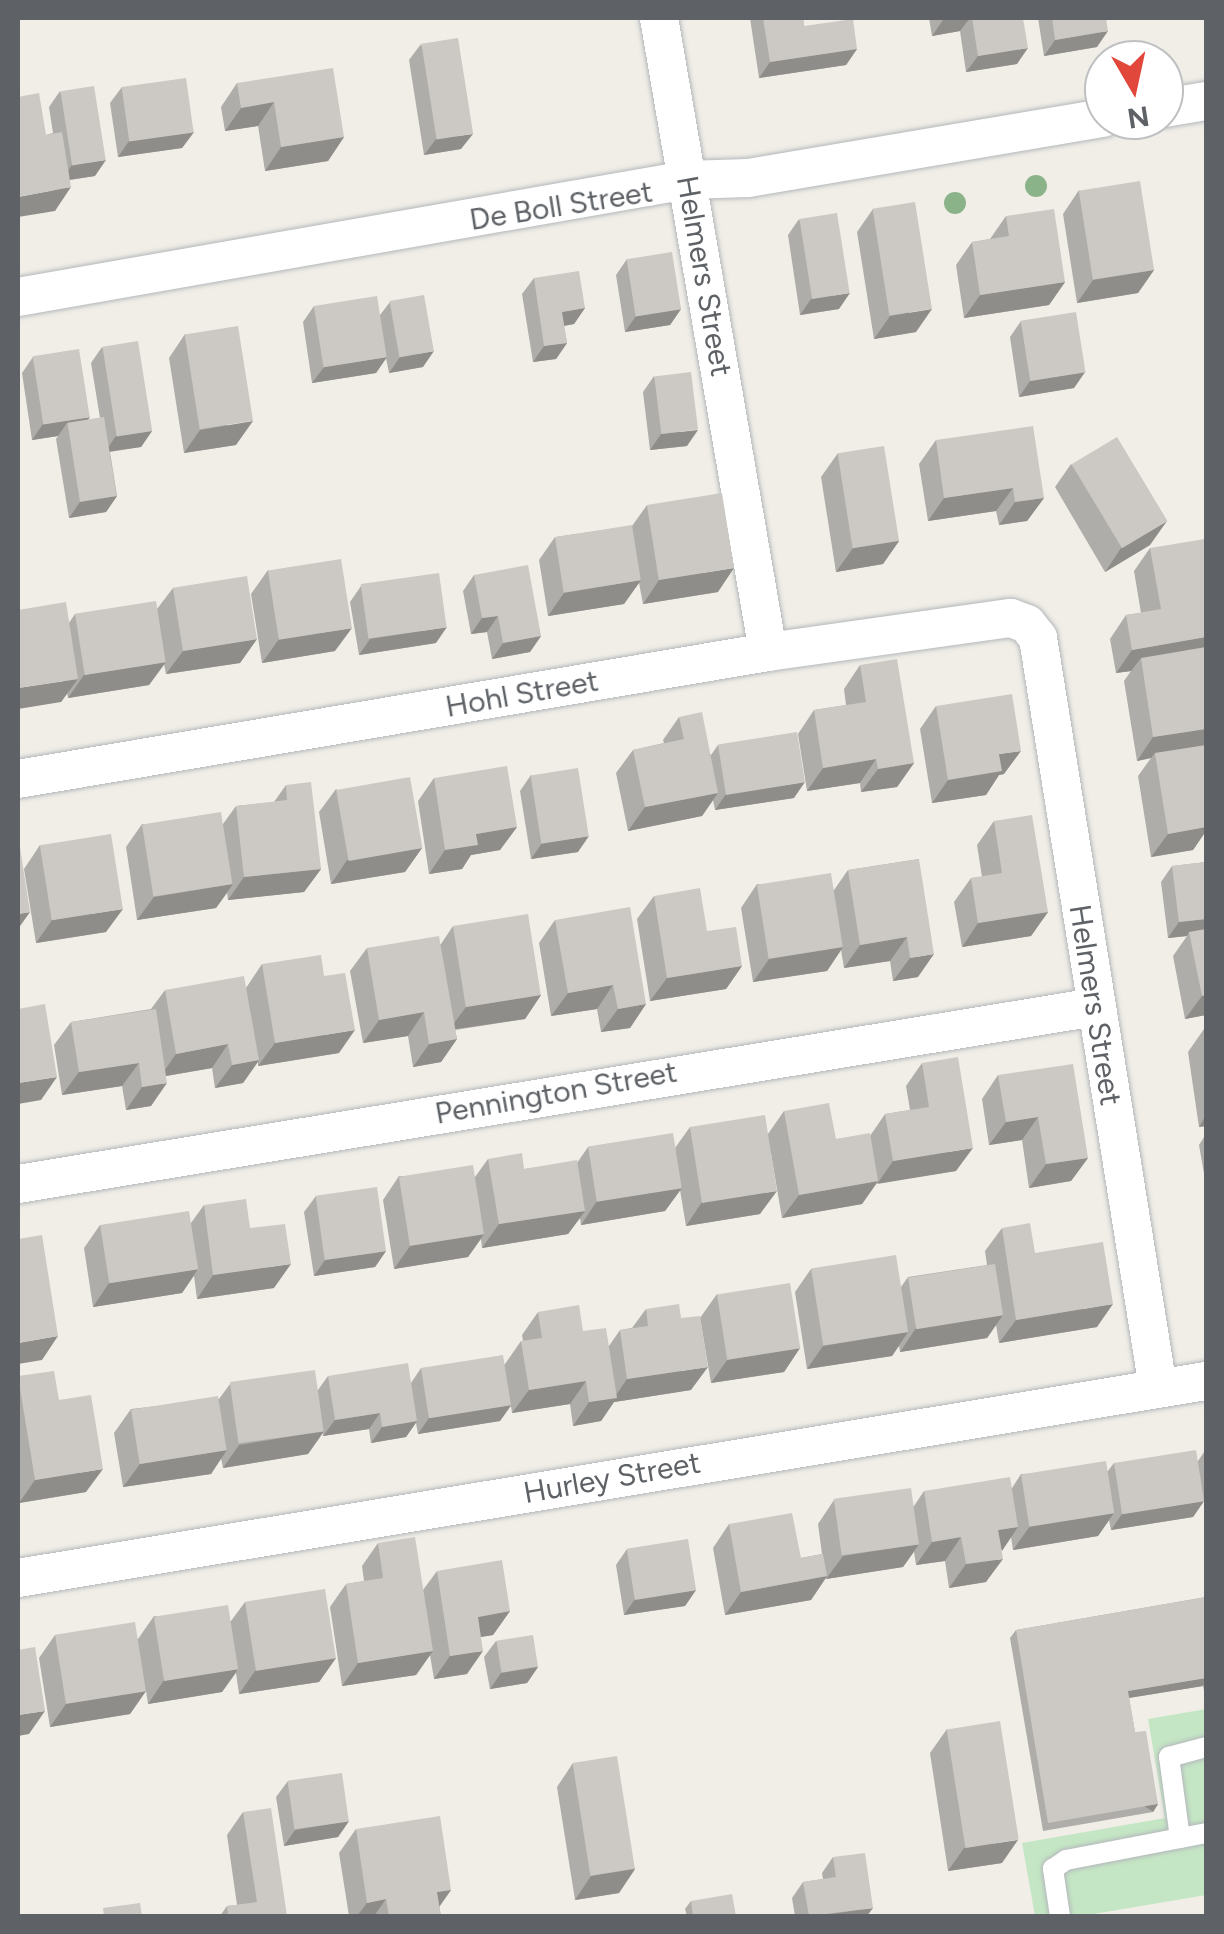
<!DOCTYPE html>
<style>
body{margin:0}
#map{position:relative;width:1224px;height:1934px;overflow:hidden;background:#f0eee7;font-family:Figtree,sans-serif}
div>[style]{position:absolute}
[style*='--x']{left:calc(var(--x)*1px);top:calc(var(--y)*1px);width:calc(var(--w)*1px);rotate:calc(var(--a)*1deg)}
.green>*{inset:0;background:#c5e6c5}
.roads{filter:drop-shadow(0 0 2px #b4b7bb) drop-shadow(0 0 2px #b4b7bb)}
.service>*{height:20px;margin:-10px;padding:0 10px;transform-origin:10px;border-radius:10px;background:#fff}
.minor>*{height:38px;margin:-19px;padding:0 19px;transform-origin:19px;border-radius:19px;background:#fff}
.trees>*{width:22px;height:22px;margin:-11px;border-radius:50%;background:#8bb38a}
.wall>*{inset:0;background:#afada9}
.shaded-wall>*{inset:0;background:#8f8d89;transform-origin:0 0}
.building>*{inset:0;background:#ccc9c4;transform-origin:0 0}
span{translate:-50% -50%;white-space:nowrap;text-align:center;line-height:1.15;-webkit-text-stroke:8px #fff;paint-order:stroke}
.street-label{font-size:30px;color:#5e6266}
.frame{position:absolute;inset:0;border:20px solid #5e6266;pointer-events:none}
.north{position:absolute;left:1084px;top:40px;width:100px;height:100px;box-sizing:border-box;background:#fff;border:2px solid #bfc0c2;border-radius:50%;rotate:171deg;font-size:28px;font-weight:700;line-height:40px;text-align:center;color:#5e6266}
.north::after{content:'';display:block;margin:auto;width:35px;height:45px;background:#e1483b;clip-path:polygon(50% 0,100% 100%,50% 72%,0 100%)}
</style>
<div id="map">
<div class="green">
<div style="clip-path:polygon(1206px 1709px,1206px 1895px,1082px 1916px,1035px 1916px,1022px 1843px,1165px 1818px,1148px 1719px)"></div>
</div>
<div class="roads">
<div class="service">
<div style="--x:1180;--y:1838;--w:82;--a:-97.7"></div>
<div style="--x:1169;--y:1757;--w:38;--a:-15"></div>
<div style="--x:1060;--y:1916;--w:48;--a:-98.5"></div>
<div style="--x:1053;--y:1869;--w:16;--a:-35"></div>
<div style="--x:1066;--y:1860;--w:143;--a:-10.9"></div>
</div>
<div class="minor">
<div style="--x:659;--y:18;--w:643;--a:80.24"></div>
<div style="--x:1164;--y:108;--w:43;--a:-9.5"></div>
<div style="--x:18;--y:297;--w:679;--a:-9.92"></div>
<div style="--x:687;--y:180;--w:61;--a:-1.9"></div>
<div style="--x:748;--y:178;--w:361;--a:-9.6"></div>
<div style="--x:18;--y:779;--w:761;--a:-9.61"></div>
<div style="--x:768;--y:652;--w:245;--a:-8"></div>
<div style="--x:1011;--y:618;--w:17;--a:21"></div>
<div style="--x:1027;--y:624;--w:18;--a:52"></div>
<div style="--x:1038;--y:638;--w:760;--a:80.91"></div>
<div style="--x:18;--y:1184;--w:1091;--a:-9.33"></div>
<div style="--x:18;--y:1578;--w:1204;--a:-9.42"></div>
</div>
</div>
<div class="trees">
<div style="left:1036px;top:186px"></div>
<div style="left:955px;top:203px"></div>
</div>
<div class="wall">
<div style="clip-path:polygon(750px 18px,803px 18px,804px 26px,857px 49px,846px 65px,759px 78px)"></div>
<div style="clip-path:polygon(929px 18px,1023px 18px,1017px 64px,966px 72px,960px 31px,932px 36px)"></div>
<div style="clip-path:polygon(1038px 18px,1106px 18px,1097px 47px,1044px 56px)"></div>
<div style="clip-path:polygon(421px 44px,461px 149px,424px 155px,409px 60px)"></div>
<div style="clip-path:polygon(237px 83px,344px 137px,328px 161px,265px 171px,258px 126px,225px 131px,221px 107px)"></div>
<div style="clip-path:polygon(122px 87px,194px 132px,182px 148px,118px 157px,110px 103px)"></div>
<div style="clip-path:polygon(60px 91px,95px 176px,70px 180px,55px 211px,46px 135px,53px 133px,49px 107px)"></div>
<div style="clip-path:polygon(1079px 190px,1154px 270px,1138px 293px,1077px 303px,1063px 214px)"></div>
<div style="clip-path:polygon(873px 209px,916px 332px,874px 339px,857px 232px)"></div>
<div style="clip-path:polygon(1006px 216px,1065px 282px,1049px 305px,964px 318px,956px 265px,972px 242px,990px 239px)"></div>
<div style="clip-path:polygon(799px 219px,839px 309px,800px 315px,788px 235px)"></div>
<div style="clip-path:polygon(627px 259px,681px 309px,670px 325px,625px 332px,616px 275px)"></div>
<div style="clip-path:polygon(534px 278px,585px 308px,574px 324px,564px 326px,567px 343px,556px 359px,533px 362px,522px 294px)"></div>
<div style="clip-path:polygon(390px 302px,423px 367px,389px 373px,386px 358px,376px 373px,312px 383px,303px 322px,314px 306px,380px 315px)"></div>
<div style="clip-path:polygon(1021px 321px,1085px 372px,1074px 388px,1019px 397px,1010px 337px)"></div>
<div style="clip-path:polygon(185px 334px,236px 445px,184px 453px,169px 358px)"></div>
<div style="clip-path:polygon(102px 347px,152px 431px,141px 447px,110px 452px,117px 496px,106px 512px,69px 518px,56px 439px,58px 436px,32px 440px,22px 373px,33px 357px,88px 420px,100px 418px,91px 363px)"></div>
<div style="clip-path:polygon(654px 376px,687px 446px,650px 450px,643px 392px)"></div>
<div style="clip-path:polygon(936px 440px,1044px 498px,1027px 521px,999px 525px,996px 511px,928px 521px,919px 464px)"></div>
<div style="clip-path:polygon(838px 453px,899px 541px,883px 564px,836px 572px,821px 477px)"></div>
<div style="clip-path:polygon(1071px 464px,1150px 545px,1105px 572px,1055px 487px)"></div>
<div style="clip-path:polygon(647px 505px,718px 592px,643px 604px,639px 583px,624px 604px,548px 616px,539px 560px,555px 537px,632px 526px)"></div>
<div style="clip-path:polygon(1150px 548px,1206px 548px,1206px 831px,1193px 850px,1151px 857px,1138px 776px,1151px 758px,1137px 761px,1124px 681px,1131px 671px,1116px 673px,1110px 639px,1126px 615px,1141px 613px,1134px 571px)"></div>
<div style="clip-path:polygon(268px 570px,335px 651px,262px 663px,251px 594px)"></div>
<div style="clip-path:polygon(474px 575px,541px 636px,530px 652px,492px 659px,487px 632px,471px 634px,463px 591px)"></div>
<div style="clip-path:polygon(361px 586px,436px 643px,359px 655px,350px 602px)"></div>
<div style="clip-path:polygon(173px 588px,257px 639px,240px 663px,166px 674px,164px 664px,149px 685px,68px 698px,67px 693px,61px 702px,69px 623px,75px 614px,157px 609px)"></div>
<div style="clip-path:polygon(860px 665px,914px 763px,897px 787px,861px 792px,860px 783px,807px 791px,798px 734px,814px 710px,846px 705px,844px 689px)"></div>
<div style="clip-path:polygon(936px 706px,1004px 774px,999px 775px,986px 795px,932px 803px,920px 729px)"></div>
<div style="clip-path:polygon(679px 717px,711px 755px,718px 745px,794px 798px,715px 810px,713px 800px,702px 816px,628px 831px,616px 773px,633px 750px,664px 743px,663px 740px)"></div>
<div style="clip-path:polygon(531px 775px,578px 852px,531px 859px,520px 791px)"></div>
<div style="clip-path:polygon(434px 778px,517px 827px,500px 850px,471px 855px,462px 869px,429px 874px,418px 801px)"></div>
<div style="clip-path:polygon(286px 785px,321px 869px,304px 892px,228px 900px,227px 893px,216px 908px,137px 920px,126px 847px,142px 824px,223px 824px,236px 806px,274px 802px)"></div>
<div style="clip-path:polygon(336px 789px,422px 848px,405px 872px,331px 884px,319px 812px)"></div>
<div style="clip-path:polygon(994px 821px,1048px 912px,1031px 936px,962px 947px,954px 902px,971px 878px,982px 877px,977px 845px)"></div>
<div style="clip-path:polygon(40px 845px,106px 932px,36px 943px,24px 869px)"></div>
<div style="clip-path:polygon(919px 859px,918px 977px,893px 981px,890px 961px,844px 968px,841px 950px,827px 971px,753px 982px,741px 908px,757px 884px,834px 890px,848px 870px)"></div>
<div style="clip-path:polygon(1206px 862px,1206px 1015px,1185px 1019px,1173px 956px,1187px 936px,1168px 938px,1161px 882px,1172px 866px)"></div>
<div style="clip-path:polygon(654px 896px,707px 931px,742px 966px,726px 989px,650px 1001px,637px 919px)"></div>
<div style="clip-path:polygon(555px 920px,646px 1004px,630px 1028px,601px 1032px,597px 1009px,551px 1016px,539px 943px)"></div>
<div style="clip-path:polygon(453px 926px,541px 995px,525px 1019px,455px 1030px,457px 1039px,441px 1062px,413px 1067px,408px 1036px,363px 1043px,350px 971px,367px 948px,441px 944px)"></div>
<div style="clip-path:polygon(262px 964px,339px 1053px,258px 1066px,258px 1062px,243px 1083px,215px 1088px,212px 1068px,166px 1076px,151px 1106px,126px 1110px,122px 1086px,62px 1095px,54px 1045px,71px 1022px,151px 1009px,165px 990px,246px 988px)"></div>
<div style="clip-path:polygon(1206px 1028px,1206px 1126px,1199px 1127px,1188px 1052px,1204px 1029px)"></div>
<div style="clip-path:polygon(922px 1063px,956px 1171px,877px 1183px,862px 1204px,782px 1218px,771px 1154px,760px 1214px,686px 1226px,680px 1190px,665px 1211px,581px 1225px,580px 1218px,568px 1234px,482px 1248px,481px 1239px,468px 1257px,394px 1269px,383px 1200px,399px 1176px,475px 1177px,488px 1159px,524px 1169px,577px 1163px,588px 1147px,675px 1148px,690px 1127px,768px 1134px,784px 1111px,836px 1139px,870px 1136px,885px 1114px,910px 1110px,906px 1086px)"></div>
<div style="clip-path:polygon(998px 1075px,1088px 1158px,1071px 1181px,1029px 1188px,1022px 1140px,989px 1145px,982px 1099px)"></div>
<div style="clip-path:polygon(1206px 1134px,1206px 1185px,1199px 1145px)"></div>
<div style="clip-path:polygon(316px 1196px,386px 1251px,375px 1267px,314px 1276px,304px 1212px)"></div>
<div style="clip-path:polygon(204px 1205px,250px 1228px,274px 1288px,197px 1299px,194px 1276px,182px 1293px,93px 1307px,84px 1248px,100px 1225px,191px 1223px)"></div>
<div style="clip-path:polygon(1002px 1228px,1035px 1253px,1097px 1327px,999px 1343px,996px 1325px,987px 1338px,900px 1352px,899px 1346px,892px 1356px,807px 1369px,795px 1292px,811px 1269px,901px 1287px,908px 1277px,987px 1265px,985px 1251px)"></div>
<div style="clip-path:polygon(717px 1294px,800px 1348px,784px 1372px,711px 1383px,700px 1318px)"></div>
<div style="clip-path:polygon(646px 1309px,691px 1390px,614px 1402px,601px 1421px,573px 1426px,570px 1404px,512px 1413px,511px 1406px,500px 1421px,418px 1434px,416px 1423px,406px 1437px,371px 1443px,369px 1429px,323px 1436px,323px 1433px,308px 1454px,223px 1468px,221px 1458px,211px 1474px,123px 1487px,114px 1433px,131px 1409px,219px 1399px,230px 1384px,318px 1390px,328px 1376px,411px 1383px,421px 1368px,505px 1364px,521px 1341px,523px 1341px,522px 1335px,538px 1312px,583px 1331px,609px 1346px,620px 1330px,632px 1328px)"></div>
<div style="clip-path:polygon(18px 1376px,59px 1400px,86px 1492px,19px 1503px)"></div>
<div style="clip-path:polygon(1206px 1449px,1206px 1518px,1204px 1501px,1193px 1517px,1111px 1530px,1109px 1520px,1098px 1536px,1013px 1550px,1011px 1537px,1001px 1551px,986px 1582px,949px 1588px,945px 1561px,916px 1565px,914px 1552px,903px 1567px,826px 1579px,826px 1578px,811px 1600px,725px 1615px,713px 1548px,729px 1524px,801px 1558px,822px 1554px,818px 1524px,834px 1500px,914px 1506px,924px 1491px,1012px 1488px,1021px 1474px,1108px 1471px,1114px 1463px,1198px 1461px)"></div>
<div style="clip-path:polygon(378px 1543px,423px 1590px,437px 1571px,510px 1611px,493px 1635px,481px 1637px,467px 1674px,434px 1679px,430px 1655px,416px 1675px,342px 1686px,330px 1607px,346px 1584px,364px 1581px,362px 1566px)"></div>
<div style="clip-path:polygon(627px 1549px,696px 1590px,685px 1606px,624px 1615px,616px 1565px)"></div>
<div style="clip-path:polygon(1206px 1597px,1206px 1700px,1203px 1686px,1129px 1698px,1135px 1732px,1158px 1804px,1153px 1812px,1043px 1831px,1010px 1638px,1016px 1630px)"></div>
<div style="clip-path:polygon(245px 1602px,336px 1658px,319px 1682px,239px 1694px,236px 1673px,222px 1692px,148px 1704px,146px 1691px,130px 1714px,50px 1727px,39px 1658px,55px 1635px,138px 1639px,154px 1616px,231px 1621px)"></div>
<div style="clip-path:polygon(496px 1641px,538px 1667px,527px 1683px,490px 1689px,484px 1657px)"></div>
<div style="clip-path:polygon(947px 1729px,1002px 1863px,948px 1871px,930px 1753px)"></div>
<div style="clip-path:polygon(573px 1763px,635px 1869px,619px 1893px,575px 1900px,557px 1787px)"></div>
<div style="clip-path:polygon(288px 1781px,349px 1821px,338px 1837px,284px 1846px,276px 1797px)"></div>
<div style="clip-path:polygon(243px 1812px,287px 1916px,220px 1916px,227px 1906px,237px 1905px,227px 1835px)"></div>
<div style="clip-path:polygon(356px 1829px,451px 1890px,439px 1906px,441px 1916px,349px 1916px,339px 1853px)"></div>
<div style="clip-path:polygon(833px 1857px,867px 1916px,795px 1916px,792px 1898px,803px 1882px,823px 1879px,822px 1873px)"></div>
<div style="clip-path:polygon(691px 1901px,736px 1916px,687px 1916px,685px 1909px)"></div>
</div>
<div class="shaded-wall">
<div style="clip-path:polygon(957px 18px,970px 18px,960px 31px,932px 36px,943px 20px)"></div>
<div style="clip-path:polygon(1108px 31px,1097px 47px,1044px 56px,1055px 40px)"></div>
<div style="clip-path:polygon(1028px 48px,1017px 64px,966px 72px,978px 56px)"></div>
<div style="clip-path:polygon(857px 49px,846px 65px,759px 78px,770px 62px)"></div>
<div style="clip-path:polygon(274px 102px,258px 126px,225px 131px,241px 108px)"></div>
<div style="clip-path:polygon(194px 132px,182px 148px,118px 157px,129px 141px)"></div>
<div style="clip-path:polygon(473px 134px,461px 149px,424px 155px,436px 139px)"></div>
<div style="clip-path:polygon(344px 137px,328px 161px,265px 171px,281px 147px)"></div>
<div style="clip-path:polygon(106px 160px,95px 176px,61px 181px,72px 165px)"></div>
<div style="clip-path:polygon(71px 187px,55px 211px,18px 217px,18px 197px)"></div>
<div style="clip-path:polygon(1154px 270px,1138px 293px,1077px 303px,1093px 280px)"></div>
<div style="clip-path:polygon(1065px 282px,1049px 305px,964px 318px,980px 295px)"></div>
<div style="clip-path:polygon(850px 293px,839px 309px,800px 315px,811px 299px)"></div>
<div style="clip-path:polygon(585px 308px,574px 324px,551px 328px,562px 312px)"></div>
<div style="clip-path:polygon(681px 309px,670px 325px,625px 332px,636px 316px)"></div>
<div style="clip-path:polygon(932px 309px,916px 332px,874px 339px,890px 316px)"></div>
<div style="clip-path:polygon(567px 343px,556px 359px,533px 362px,544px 346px)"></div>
<div style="clip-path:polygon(434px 351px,423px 367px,389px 373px,400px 357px)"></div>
<div style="clip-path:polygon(387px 357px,376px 373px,312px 383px,324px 367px)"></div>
<div style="clip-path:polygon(1085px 372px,1074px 388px,1019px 397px,1030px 381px)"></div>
<div style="clip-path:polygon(90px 417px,79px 433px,67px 423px,58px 436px,32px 440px,43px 424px)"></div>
<div style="clip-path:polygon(253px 421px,236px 445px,184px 453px,200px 430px)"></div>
<div style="clip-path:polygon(698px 430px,687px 446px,650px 450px,661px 434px)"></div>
<div style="clip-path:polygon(152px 431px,141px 447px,105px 452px,116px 436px)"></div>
<div style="clip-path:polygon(1013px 488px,996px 511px,928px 521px,944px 498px)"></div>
<div style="clip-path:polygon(117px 496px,106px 512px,69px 518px,80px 502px)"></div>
<div style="clip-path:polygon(1044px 498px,1027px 521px,999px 525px,1015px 502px)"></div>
<div style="clip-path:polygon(1167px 521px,1150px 545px,1105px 572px,1121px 548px)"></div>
<div style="clip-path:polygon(899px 541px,883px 564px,836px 572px,853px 548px)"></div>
<div style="clip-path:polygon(734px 568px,718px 592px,643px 604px,659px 580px)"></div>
<div style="clip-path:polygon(641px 580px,624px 604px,548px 616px,564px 593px)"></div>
<div style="clip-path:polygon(498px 616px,487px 632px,471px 634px,482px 618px)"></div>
<div style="clip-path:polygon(447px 627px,436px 643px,359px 655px,370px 639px)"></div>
<div style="clip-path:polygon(352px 628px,335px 651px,262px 663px,279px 639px)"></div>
<div style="clip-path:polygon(541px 636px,530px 652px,492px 659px,503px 643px)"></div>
<div style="clip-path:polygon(1206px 637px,1206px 656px,1141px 658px,1131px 671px,1116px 673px,1132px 650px)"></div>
<div style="clip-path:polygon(257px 639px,240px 663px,166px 674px,183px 651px)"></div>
<div style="clip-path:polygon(166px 662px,149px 685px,68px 698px,84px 675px)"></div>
<div style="clip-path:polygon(78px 679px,61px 702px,18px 709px,18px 688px)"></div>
<div style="clip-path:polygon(1206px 729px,1206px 750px,1155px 753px,1151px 758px,1137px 761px,1153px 737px)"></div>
<div style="clip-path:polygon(1021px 751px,1004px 774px,999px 775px,986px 795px,932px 803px,948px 780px,999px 754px)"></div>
<div style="clip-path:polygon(876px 759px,860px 783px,807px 791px,823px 768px)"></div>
<div style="clip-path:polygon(914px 763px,897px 787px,861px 792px,878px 769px)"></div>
<div style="clip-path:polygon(805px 782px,794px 798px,715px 810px,726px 794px)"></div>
<div style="clip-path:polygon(718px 793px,702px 816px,628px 831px,645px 807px)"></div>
<div style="clip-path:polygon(517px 827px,500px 850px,471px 855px,462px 869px,429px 874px,445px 850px,476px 834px)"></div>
<div style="clip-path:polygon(1206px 827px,1206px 831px,1193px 850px,1151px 857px,1168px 834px)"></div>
<div style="clip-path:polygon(589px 836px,578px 852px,531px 859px,542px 843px)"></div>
<div style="clip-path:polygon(422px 848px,405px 872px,331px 884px,347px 860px)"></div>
<div style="clip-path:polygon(321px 869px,304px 892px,228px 900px,244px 877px)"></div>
<div style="clip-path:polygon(233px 884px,216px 908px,137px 920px,154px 897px)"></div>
<div style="clip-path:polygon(123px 909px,106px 932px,36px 943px,52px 920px)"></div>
<div style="clip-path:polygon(30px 912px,18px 929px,18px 914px)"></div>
<div style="clip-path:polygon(1048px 912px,1031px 936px,962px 947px,978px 923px)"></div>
<div style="clip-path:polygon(1206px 919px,1206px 934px,1189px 932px,1187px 936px,1168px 938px,1179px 922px)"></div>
<div style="clip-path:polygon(907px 937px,890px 961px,844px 968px,860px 945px)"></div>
<div style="clip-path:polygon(843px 947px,827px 971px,753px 982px,769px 959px)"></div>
<div style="clip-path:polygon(934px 954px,918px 977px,893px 981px,910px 958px)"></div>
<div style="clip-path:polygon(742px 966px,726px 989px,650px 1001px,667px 978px)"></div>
<div style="clip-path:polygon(613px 985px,597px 1009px,551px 1016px,568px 993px)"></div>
<div style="clip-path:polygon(541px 995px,525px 1019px,449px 1030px,466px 1007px)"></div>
<div style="clip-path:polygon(1206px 995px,1206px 1015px,1185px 1019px,1202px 996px)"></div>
<div style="clip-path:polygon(646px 1004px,630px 1028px,601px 1032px,618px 1009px)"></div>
<div style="clip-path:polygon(424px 1012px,408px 1036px,363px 1043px,379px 1020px)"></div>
<div style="clip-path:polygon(355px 1030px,339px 1053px,258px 1066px,275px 1043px)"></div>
<div style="clip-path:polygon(457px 1039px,441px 1062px,413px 1067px,429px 1044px)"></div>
<div style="clip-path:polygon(228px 1044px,212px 1068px,160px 1077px,176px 1054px)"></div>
<div style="clip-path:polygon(259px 1060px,243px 1083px,215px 1088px,232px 1065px)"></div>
<div style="clip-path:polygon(139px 1063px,122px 1086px,62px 1095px,79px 1072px)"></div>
<div style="clip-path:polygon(57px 1077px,41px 1100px,18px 1104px,18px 1083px)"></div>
<div style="clip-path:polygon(167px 1083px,151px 1106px,126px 1110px,142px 1087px)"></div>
<div style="clip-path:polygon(1206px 1115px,1206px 1126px,1199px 1127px)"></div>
<div style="clip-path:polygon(1038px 1117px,1022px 1140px,989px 1145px,1006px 1122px)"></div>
<div style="clip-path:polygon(973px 1148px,956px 1171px,877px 1184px,893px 1161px)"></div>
<div style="clip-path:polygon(1088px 1158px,1071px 1181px,1029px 1188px,1046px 1164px)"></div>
<div style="clip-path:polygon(878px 1181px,862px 1204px,782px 1218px,799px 1195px)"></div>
<div style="clip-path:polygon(682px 1188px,665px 1211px,581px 1225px,597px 1201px)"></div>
<div style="clip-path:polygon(777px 1191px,760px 1214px,686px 1226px,702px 1202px)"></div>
<div style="clip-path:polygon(585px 1211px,568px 1234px,482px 1248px,499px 1224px)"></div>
<div style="clip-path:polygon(484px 1234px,468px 1257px,394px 1269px,410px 1246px)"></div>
<div style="clip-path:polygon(386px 1251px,375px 1267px,314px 1276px,325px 1260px)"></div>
<div style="clip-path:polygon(291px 1264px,274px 1288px,197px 1299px,213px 1275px)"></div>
<div style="clip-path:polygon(198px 1269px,182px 1293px,93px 1307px,109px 1283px)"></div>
<div style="clip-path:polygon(1113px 1304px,1097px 1327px,999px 1343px,1016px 1320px)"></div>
<div style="clip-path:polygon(1003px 1315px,987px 1338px,900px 1352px,916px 1328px)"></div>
<div style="clip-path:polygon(908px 1332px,892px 1356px,807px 1369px,823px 1346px)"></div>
<div style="clip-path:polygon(58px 1336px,42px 1360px,18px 1364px,18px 1343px)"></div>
<div style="clip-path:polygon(800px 1348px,784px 1372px,711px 1383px,727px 1360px)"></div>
<div style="clip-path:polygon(708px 1367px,691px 1390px,614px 1402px,601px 1421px,573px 1426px,589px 1402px,614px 1398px,627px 1379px)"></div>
<div style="clip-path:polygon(586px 1381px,570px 1404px,512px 1413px,529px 1390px)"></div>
<div style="clip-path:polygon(511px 1405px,500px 1421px,418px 1434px,429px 1418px)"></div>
<div style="clip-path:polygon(380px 1413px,369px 1429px,323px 1436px,335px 1420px)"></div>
<div style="clip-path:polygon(417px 1421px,406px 1437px,371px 1443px,382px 1427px)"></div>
<div style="clip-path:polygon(324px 1431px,308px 1454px,223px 1468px,239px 1445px)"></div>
<div style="clip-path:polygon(227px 1450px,211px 1474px,123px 1487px,140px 1464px)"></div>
<div style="clip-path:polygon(103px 1469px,86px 1492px,19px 1503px,35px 1480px)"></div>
<div style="clip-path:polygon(1204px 1501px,1193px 1517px,1111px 1530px,1122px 1514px)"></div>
<div style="clip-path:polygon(1114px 1513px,1098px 1536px,1013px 1550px,1030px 1526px)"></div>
<div style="clip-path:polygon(1018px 1527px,1002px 1551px,998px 1530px)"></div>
<div style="clip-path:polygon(961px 1537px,945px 1561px,916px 1565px,932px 1542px)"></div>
<div style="clip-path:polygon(919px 1544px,903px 1567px,826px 1579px,843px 1556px)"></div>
<div style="clip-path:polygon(1003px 1559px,986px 1582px,949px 1588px,966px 1564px)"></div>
<div style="clip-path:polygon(827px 1576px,811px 1600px,725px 1615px,741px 1592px)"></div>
<div style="clip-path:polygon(696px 1590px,685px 1606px,624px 1615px,635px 1599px)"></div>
<div style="clip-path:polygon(510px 1611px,493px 1635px,461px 1640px,478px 1617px)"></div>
<div style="clip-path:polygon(433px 1651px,416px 1675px,342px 1686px,358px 1663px)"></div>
<div style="clip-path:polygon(483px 1651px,467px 1674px,434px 1679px,450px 1656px)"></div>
<div style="clip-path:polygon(336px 1658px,319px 1682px,239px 1694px,255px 1671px)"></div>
<div style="clip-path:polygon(538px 1667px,527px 1683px,490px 1689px,501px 1673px)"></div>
<div style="clip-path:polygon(238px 1669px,222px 1692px,148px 1704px,164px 1680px)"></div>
<div style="clip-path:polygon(1206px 1678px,1203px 1686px,1122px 1699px,1128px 1691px)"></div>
<div style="clip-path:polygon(146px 1691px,130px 1714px,50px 1727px,66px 1704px)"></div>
<div style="clip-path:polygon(45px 1711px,29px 1734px,18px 1736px,18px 1715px)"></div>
<div style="left:1158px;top:1804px;width:9px;height:112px;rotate:122deg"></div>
<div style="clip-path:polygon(349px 1821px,338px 1837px,284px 1846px,295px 1830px)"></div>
<div style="clip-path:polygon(1018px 1840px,1002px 1863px,948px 1871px,964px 1848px)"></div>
<div style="clip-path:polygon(635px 1869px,619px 1893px,575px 1900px,591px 1876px)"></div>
<div style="clip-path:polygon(451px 1890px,435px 1913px,437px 1892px)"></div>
<div style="clip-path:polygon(386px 1899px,374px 1916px,357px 1916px,367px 1903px)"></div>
<div style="clip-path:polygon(873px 1908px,867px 1916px,817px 1916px)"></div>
</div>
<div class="building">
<div style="clip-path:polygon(763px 18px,803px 18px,804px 26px,853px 19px,857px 49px,770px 62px)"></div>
<div style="clip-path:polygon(972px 18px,1023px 18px,1028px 48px,978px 56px)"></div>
<div style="clip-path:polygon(1052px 18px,1106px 18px,1108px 31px,1055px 40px)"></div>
<div style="left:458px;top:38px;width:97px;height:37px;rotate:81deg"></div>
<div style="clip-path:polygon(333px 68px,344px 137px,281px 147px,274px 102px,241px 108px,237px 83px)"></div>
<div style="left:186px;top:78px;width:55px;height:65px;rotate:82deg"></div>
<div style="left:94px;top:86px;width:75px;height:34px;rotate:81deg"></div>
<div style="clip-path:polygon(39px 93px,46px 135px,62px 132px,71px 187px,18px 197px,18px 97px)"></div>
<div style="left:1140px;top:181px;width:90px;height:62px;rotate:81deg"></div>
<div style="left:915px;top:202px;width:108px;height:43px;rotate:81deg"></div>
<div style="clip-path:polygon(1054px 209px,1065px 282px,980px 295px,972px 242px,1009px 236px,1006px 216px)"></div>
<div style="left:837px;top:213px;width:81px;height:38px;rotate:81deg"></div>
<div style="left:672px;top:252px;width:58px;height:46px;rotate:81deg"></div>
<div style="clip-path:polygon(579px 271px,585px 308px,562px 312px,567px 343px,544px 346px,534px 278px)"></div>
<div style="left:424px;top:295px;width:57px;height:35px;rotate:80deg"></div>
<div style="left:377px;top:296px;width:62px;height:64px;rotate:81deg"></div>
<div style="left:1076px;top:312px;width:61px;height:56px;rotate:81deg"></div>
<div style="left:238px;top:326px;width:96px;height:54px;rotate:81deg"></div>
<div style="left:138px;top:341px;width:91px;height:36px;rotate:81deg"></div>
<div style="left:79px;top:349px;width:69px;height:47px;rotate:81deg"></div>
<div style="left:691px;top:372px;width:58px;height:37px;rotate:83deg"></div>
<div style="left:104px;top:417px;width:80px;height:37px;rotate:81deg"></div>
<div style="clip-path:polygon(1033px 426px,1044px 498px,1015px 502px,1013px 488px,944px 498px,936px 440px)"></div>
<div style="left:1117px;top:437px;width:98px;height:53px;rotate:59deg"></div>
<div style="left:884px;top:446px;width:96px;height:47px;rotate:81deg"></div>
<div style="left:722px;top:493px;width:76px;height:76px;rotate:81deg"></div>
<div style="left:632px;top:525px;width:56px;height:78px;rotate:81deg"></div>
<div style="clip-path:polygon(1205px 539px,1206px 548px,1206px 637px,1132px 650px,1126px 615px,1161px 609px,1150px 548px)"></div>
<div style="left:341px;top:559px;width:70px;height:74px;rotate:81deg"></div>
<div style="clip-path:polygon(528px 565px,541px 636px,503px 643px,498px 616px,482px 618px,474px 575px)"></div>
<div style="left:439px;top:573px;width:55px;height:79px;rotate:82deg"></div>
<div style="left:247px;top:576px;width:64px;height:75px;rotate:81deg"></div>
<div style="left:156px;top:601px;width:62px;height:82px;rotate:81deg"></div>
<div style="clip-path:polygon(66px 602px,78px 679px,18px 688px,18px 610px)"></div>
<div style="clip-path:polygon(1206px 647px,1206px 729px,1153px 737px,1141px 658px)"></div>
<div style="clip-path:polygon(897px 659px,914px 763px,878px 769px,876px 759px,823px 768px,814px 710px,866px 702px,860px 665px)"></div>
<div style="clip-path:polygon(1012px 694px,1021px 751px,999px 754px,1002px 771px,948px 780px,936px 706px)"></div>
<div style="clip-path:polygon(702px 712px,718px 793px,645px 807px,633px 750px,684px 739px,679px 717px)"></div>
<div style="left:797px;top:732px;width:51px;height:80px;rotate:81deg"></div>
<div style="clip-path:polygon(1206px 745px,1206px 795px,1204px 795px,1206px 827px,1168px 834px,1155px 753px)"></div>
<div style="clip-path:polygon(507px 766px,517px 827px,476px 834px,478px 845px,445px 850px,434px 778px)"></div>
<div style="left:578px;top:768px;width:69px;height:48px;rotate:81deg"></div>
<div style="left:410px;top:777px;width:72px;height:75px;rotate:80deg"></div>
<div style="clip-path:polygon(311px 782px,321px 869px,244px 877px,236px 806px,287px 800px,286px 785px)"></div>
<div style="left:221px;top:812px;width:73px;height:80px;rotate:81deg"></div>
<div style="clip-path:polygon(1032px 815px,1048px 912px,978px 923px,971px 878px,1002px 873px,994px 821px)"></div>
<div style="left:111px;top:834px;width:76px;height:72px;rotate:81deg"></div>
<div style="clip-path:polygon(19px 841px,30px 912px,18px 914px,18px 842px)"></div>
<div style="clip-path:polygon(919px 859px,934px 954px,910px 958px,907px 937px,860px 945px,848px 870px)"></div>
<div style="clip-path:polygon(1206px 862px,1206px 919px,1179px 922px,1172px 866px)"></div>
<div style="left:831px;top:873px;width:75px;height:75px;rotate:81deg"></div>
<div style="clip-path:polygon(700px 888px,707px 931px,736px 927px,742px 966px,667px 978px,654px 896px)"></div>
<div style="clip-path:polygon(630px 907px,646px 1004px,618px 1009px,613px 985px,568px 993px,555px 920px)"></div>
<div style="left:528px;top:914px;width:82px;height:76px;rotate:81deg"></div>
<div style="clip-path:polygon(1206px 929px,1206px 995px,1202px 996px,1189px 932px)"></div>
<div style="clip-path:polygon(439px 936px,457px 1039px,429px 1044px,424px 1012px,379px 1020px,367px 948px)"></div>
<div style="clip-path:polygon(321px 955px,324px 976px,345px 973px,355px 1030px,275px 1043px,262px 964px)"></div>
<div style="clip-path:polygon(244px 976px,259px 1060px,232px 1065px,228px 1044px,176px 1054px,165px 990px)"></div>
<div style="clip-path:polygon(45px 1004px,57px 1077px,18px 1083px,18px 1009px)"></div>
<div style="clip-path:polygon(156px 1009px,167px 1083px,142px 1087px,139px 1063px,79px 1072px,71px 1022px)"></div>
<div style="clip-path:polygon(958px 1057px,973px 1148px,893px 1161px,885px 1114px,929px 1107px,922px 1063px)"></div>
<div style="clip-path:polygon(1073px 1064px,1088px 1158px,1046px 1164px,1038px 1117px,1006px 1122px,998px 1075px)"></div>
<div style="clip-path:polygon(829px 1103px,836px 1139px,870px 1133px,878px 1181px,799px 1195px,784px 1111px)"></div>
<div style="left:765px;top:1115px;width:77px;height:76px;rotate:81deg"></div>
<div style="left:673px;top:1133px;width:56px;height:86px;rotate:81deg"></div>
<div style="clip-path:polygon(522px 1153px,524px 1169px,577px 1160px,585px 1211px,499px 1224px,488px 1159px)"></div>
<div style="left:473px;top:1165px;width:70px;height:75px;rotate:81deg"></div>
<div style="left:377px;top:1187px;width:65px;height:62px;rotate:82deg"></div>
<div style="clip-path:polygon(246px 1199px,250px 1228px,285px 1224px,291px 1264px,213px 1275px,204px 1205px)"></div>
<div style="left:189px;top:1211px;width:59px;height:90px;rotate:81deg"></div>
<div style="clip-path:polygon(1030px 1223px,1035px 1253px,1103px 1242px,1113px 1304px,1016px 1320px,1002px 1228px)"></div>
<div style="clip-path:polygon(42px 1235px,58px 1336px,18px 1343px,18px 1239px)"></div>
<div style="left:896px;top:1255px;width:78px;height:86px;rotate:81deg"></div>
<div style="left:995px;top:1264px;width:52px;height:88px;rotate:81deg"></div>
<div style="left:790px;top:1283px;width:66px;height:74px;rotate:81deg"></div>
<div style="clip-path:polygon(679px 1304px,681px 1318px,700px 1316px,708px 1367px,627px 1379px,620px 1330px,648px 1326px,646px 1309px)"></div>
<div style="clip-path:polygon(579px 1305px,583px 1331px,606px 1328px,617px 1398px,589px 1402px,586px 1381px,529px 1390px,521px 1341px,542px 1338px,538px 1312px)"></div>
<div style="left:503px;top:1355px;width:51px;height:83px;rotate:81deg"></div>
<div style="clip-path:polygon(408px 1363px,417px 1421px,382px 1427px,380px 1413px,335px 1420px,328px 1376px)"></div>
<div style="left:315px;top:1370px;width:62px;height:86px;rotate:82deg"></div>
<div style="clip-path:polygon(54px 1371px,59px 1400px,91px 1395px,103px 1469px,35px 1480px,18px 1376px)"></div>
<div style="left:218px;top:1396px;width:55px;height:88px;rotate:81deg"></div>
<div style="left:1196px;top:1450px;width:52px;height:83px;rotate:81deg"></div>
<div style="left:1106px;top:1461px;width:53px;height:86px;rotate:81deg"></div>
<div style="clip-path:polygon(1010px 1477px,1018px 1527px,998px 1530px,1003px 1559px,966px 1564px,961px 1537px,932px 1542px,924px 1491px)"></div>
<div style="left:911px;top:1488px;width:57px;height:78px;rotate:82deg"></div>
<div style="clip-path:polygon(792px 1513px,801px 1558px,823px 1554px,827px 1576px,741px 1592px,729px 1524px)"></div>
<div style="clip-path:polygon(415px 1537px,433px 1651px,358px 1663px,346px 1584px,383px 1578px,378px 1543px)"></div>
<div style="left:688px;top:1539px;width:52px;height:62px;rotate:81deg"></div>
<div style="clip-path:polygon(502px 1560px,510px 1611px,478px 1617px,483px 1651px,450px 1656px,437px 1571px)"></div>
<div style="left:325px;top:1589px;width:70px;height:81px;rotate:81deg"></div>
<div style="clip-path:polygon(1206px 1597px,1206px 1678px,1128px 1691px,1135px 1732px,1146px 1731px,1158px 1804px,1048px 1823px,1016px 1630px)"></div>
<div style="left:228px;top:1605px;width:65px;height:75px;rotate:81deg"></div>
<div style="left:135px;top:1622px;width:70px;height:81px;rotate:81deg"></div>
<div style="left:533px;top:1635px;width:32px;height:37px;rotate:81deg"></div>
<div style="clip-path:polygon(35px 1647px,45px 1711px,18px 1715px,18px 1650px)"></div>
<div style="left:1000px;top:1721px;width:120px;height:54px;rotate:81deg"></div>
<div style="left:617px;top:1756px;width:114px;height:45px;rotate:81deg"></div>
<div style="left:342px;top:1773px;width:49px;height:55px;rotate:82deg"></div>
<div style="clip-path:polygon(271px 1808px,287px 1916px,228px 1916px,227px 1906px,257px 1902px,243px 1812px)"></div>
<div style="clip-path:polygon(440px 1816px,451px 1890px,437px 1892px,441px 1916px,389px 1916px,386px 1899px,367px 1903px,356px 1829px)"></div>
<div style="clip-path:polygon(865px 1853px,873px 1908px,809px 1916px,803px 1882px,836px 1877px,833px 1857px)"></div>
<div style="clip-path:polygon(732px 1894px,736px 1916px,693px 1916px,691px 1901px)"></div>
<div style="clip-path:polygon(140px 1903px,142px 1916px,104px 1916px,103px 1908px)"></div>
</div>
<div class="street-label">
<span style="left:561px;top:206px;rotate:-9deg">De Boll Street</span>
<span style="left:704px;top:276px;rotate:80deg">Helmers Street</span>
<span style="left:522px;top:694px;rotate:-10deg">Hohl Street</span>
<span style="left:1095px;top:1005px;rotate:81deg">Helmers Street</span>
<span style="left:556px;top:1093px;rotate:-10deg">Pennington Street</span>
<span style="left:612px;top:1478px;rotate:-10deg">Hurley Street</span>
</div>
<div class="frame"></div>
<div class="north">N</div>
</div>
